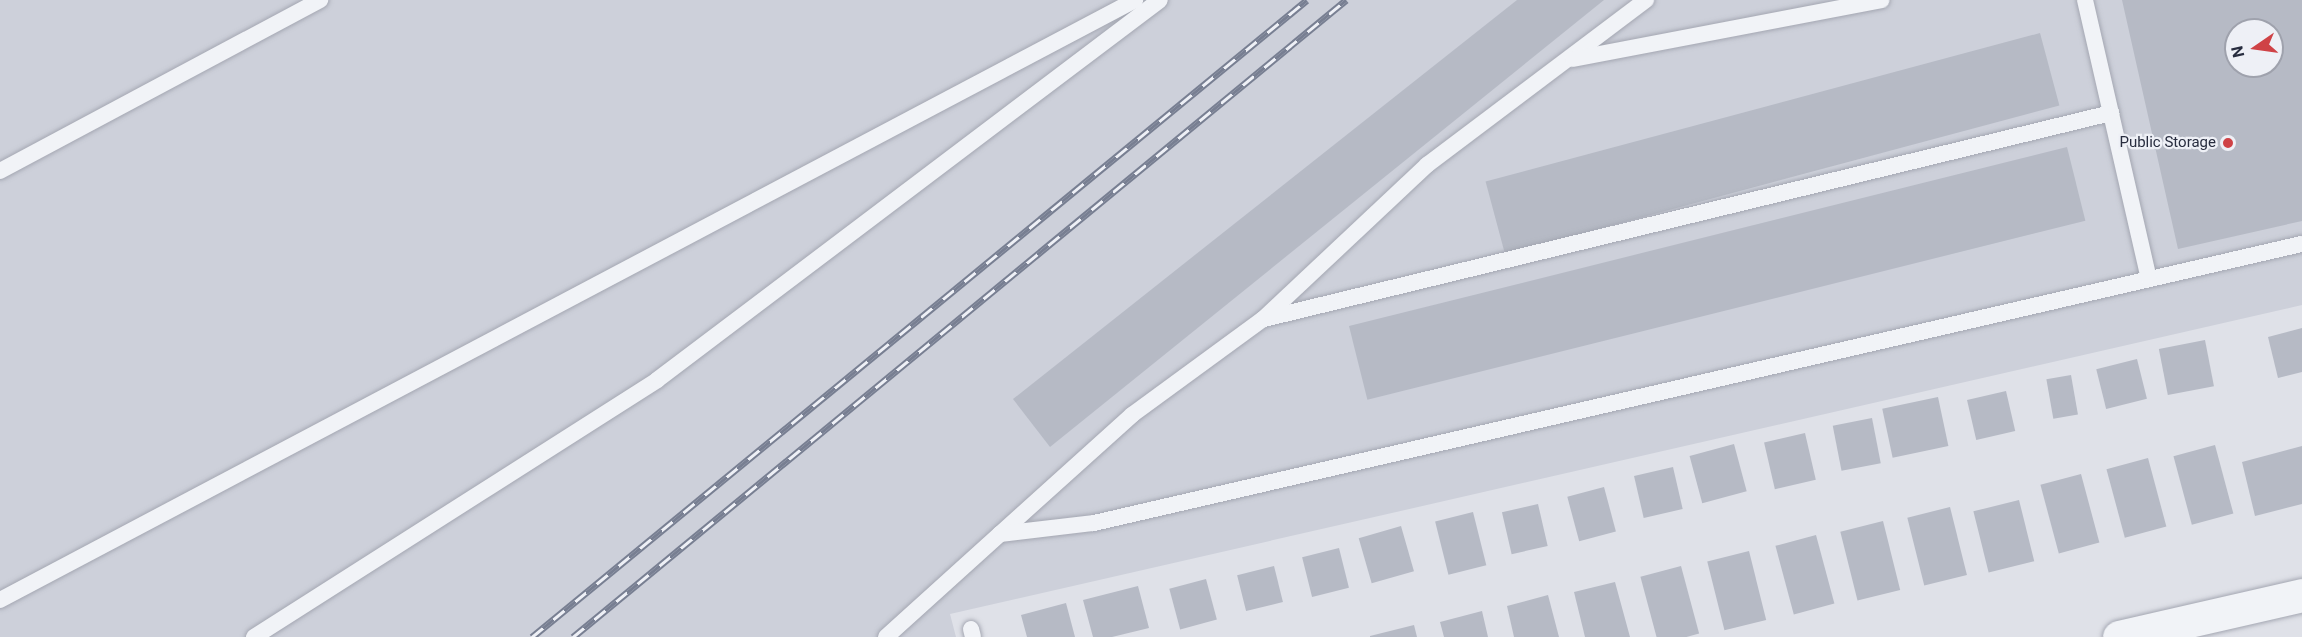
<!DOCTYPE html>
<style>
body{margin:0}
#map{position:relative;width:2302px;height:637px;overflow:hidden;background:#dfe1e8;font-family:Roboto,sans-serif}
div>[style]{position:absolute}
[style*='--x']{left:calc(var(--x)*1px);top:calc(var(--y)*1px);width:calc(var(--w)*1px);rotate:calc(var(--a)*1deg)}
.built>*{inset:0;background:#cdd0da}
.building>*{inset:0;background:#b6bac5;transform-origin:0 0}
.roads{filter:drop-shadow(0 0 2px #a4a7b2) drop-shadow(0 0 2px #a4a7b2)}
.service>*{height:16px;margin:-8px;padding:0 8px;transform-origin:8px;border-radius:8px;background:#f1f3f7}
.minor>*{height:33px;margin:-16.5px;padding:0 16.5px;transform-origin:16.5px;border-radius:16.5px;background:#f1f3f7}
.rail>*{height:7px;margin-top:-3.5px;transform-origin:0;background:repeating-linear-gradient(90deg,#eef0f6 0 14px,#787f92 0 28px);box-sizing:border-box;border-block:2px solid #787f92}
.dots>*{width:16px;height:16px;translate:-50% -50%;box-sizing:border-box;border:3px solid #eef0f6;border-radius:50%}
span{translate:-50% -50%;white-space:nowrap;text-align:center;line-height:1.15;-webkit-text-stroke:4.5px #eef0f6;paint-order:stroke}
.poi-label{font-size:15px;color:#282d3f}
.right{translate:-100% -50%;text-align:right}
.north{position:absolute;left:2224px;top:18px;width:60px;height:60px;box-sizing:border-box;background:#eef0f6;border:2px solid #9fa2ad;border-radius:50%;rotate:257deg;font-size:16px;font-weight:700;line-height:24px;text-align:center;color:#282d3f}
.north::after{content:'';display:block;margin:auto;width:21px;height:27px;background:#cf4246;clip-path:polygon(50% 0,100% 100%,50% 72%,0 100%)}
</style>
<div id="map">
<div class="built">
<div style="clip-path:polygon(evenodd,0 0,2302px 0,2302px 305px,950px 614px,956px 637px,0 637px,0 0,2236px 30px,2272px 30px,2272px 66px,2236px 66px,2236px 30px)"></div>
</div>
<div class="building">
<div style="clip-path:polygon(1517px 0,1604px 0,1050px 447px,1013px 399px)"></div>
<div style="clip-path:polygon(evenodd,2122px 0,2302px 0,2302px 221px,2178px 249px,2122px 0,2236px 30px,2272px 30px,2272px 66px,2236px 66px,2236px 30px)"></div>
<div style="left:2040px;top:33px;width:75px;height:574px;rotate:75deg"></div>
<div style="left:2067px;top:147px;width:76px;height:740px;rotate:76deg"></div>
<div style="clip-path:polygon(2302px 328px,2302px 372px,2278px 378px,2268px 337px)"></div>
<div style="left:2205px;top:340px;width:47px;height:47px;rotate:79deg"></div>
<div style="left:2137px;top:359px;width:41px;height:42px;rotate:76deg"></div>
<div style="left:2071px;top:375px;width:40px;height:25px;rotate:80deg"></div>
<div style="left:2006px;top:391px;width:41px;height:40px;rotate:77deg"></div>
<div style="left:1938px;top:397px;width:50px;height:57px;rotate:78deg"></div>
<div style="left:1872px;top:418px;width:46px;height:40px;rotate:79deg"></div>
<div style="left:1805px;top:433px;width:48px;height:42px;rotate:77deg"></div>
<div style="left:1734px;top:444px;width:49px;height:46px;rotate:75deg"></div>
<div style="left:2215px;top:445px;width:71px;height:43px;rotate:75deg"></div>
<div style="clip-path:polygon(2302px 446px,2302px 504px,2255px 516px,2242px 462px)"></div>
<div style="left:2148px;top:458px;width:71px;height:43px;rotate:75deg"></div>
<div style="left:1673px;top:467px;width:43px;height:40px;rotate:77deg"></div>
<div style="left:2081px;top:474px;width:71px;height:42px;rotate:75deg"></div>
<div style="left:1604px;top:487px;width:46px;height:38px;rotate:75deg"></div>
<div style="left:2019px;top:500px;width:63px;height:47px;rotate:76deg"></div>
<div style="left:1538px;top:504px;width:43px;height:37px;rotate:77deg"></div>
<div style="left:1950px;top:507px;width:70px;height:44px;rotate:76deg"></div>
<div style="left:1473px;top:512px;width:55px;height:39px;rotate:76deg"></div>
<div style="left:1883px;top:521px;width:71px;height:44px;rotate:76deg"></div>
<div style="left:1401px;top:526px;width:47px;height:44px;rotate:74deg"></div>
<div style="left:1816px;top:535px;width:71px;height:42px;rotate:75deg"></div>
<div style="left:1339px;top:548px;width:41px;height:38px;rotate:76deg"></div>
<div style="left:1749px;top:551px;width:71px;height:43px;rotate:76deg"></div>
<div style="left:1274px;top:566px;width:37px;height:38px;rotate:76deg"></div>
<div style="left:1681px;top:566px;width:70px;height:42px;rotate:75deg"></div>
<div style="left:1206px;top:579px;width:42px;height:38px;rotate:75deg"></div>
<div style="clip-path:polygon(1615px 582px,1630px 637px,1585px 637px,1574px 592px)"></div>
<div style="clip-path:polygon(1138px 586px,1149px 628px,1112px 637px,1093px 637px,1083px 600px)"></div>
<div style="clip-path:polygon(1548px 595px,1559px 637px,1514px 637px,1507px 606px)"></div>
<div style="clip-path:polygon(1066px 603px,1075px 637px,1027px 637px,1021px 615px)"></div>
<div style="clip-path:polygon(1482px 611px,1488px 637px,1444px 637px,1440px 622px)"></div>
<div style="clip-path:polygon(1414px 625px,1417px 637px,1370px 637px,1370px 636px)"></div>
</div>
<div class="roads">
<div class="service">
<div style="--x:1646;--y:0;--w:274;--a:143"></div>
<div style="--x:1427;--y:165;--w:225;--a:136.8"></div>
<div style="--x:1263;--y:319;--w:162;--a:143.8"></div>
<div style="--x:1132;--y:415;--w:178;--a:138"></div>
<div style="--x:1000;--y:534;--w:95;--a:-6.7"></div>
<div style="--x:1094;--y:523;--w:1240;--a:-13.01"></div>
<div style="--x:2085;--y:0;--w:286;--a:77.1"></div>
<div style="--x:1573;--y:59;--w:314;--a:-10.8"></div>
<div style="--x:0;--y:171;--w:363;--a:-28.1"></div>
<div style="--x:1264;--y:319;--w:872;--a:-13.67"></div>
<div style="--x:0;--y:600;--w:1284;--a:-27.86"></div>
<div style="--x:971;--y:629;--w:8;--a:76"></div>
<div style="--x:254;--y:637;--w:478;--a:-32.5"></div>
<div style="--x:657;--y:380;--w:630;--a:-37.07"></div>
<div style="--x:886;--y:637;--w:154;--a:-42.1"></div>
</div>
<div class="minor">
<div style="--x:2119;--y:637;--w:188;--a:-12.9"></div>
</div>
</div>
<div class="rail">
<div style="--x:532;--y:637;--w:1003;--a:-39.42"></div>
<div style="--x:573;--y:637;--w:1002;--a:-39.49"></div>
</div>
<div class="dots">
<div style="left:2228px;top:143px;background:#cf4246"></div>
</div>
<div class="poi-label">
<span class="right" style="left:2216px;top:143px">Public Storage</span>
</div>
<div class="north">N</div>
</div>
